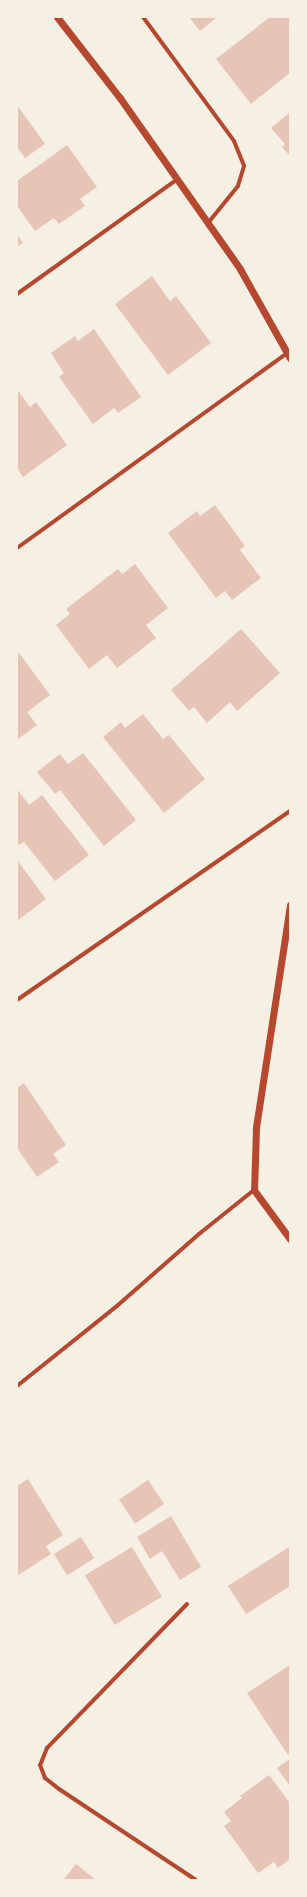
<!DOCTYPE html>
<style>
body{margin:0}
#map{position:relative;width:307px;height:1897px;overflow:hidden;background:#f6efe4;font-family:Karla,sans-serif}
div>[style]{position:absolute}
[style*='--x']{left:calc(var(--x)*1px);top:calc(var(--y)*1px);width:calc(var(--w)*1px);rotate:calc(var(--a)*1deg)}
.building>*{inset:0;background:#e6c5b7;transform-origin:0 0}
.minor>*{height:4px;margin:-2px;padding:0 2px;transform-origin:2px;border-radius:2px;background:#b5482f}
.tertiary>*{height:7px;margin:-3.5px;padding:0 3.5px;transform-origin:3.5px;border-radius:3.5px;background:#b5482f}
span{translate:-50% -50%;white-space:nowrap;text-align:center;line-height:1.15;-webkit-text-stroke:3px #f6efe4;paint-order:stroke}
.frame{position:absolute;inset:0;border:18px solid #f6efe4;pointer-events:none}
</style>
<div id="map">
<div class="building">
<div style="clip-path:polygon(189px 17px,217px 17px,200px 31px)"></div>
<div style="clip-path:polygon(270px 17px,290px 17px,290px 73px,251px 104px,216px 59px)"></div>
<div style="clip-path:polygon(17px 105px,45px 144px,25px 158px,17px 147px)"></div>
<div style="clip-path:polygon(290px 112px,290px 156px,282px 147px,285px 144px,271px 128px)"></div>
<div style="clip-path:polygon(67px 145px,97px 187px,80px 199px,85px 206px,59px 224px,54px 218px,35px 231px,17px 206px,17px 181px)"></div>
<div style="clip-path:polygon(17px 234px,23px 243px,17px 247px)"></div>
<div style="clip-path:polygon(152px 276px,170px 301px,176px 296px,211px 343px,168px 375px,115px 304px)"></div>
<div style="clip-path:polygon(94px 329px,141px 397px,118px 413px,114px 408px,93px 424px,59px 377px,64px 373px,51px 353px,75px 336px,78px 341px)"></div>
<div style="clip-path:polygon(17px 389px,30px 407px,36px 402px,67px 445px,23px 477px,17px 468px)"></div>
<div style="clip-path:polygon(215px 505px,245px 546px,240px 550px,261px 578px,232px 600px,225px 591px,216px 598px,168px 533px,197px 511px,200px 516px)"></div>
<div style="clip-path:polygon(135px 564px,168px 608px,146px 625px,156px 638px,117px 668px,107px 655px,89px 669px,56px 625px,70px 614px,66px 609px,118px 569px,122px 574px)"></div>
<div style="clip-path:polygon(241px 629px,280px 673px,237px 711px,230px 702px,207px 723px,194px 707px,189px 711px,171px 690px)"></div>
<div style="clip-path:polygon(19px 653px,50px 695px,27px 712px,37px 725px,17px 740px,17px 654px)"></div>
<div style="clip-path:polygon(143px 714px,163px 739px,169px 735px,205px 779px,164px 813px,103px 737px,121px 722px,125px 728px)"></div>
<div style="clip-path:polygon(83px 753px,136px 820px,104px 846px,60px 790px,55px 794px,37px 772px,60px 754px,68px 764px)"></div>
<div style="clip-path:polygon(17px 789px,29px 805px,42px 795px,89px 855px,55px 881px,24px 842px,19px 845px,17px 843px)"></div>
<div style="clip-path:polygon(17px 860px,46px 899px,17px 921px)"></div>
<div style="clip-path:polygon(24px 1083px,66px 1145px,53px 1154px,59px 1162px,37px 1177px,17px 1148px,17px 1088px)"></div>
<div style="clip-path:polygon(28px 1479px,63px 1535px,46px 1546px,51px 1554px,17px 1576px,17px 1486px)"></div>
<div style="left:148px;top:1480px;width:29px;height:35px;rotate:56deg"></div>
<div style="clip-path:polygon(171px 1516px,201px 1567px,180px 1580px,162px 1551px,150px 1559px,137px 1537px)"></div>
<div style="left:81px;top:1537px;width:25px;height:32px;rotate:58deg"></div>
<div style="left:132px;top:1547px;width:58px;height:55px;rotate:59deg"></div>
<div style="clip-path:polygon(289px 1547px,290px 1586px,246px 1614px,228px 1586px)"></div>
<div style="clip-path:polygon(290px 1665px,290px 1754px,288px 1755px,247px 1693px)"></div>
<div style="clip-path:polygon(290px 1759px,290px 1786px,277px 1768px)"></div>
<div style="clip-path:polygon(269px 1775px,290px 1803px,290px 1859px,278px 1868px,274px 1862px,258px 1873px,224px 1826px,231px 1821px,224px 1812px,242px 1798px,240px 1796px)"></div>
<div style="clip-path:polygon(76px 1864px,96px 1880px,63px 1880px)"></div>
</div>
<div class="minor">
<div style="--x:143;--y:17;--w:154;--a:53.7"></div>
<div style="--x:234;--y:141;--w:27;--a:68"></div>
<div style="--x:244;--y:166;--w:21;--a:107"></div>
<div style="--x:238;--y:186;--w:48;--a:129"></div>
<div style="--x:17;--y:294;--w:196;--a:-35.6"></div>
<div style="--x:17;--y:548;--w:333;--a:-35.8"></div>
<div style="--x:17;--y:1000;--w:332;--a:-34.7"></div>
<div style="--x:17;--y:1386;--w:129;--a:-38.7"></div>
<div style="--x:118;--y:1305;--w:108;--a:-41.2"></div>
<div style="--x:199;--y:1234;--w:70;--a:-38.7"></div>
<div style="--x:187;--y:1604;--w:201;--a:134.2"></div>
<div style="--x:47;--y:1748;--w:18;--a:112"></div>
<div style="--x:40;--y:1765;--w:14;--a:69"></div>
<div style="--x:45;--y:1778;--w:18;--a:38"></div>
<div style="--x:59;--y:1789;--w:164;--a:33.6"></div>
</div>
<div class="tertiary">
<div style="--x:57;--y:17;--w:103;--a:52.1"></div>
<div style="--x:120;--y:98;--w:209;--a:54.9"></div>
<div style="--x:240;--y:269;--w:102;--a:60.7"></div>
<div style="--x:290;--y:905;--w:226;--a:98.7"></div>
<div style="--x:256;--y:1128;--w:62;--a:91.8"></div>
<div style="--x:254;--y:1190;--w:61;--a:53.7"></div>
</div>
<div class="frame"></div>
</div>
